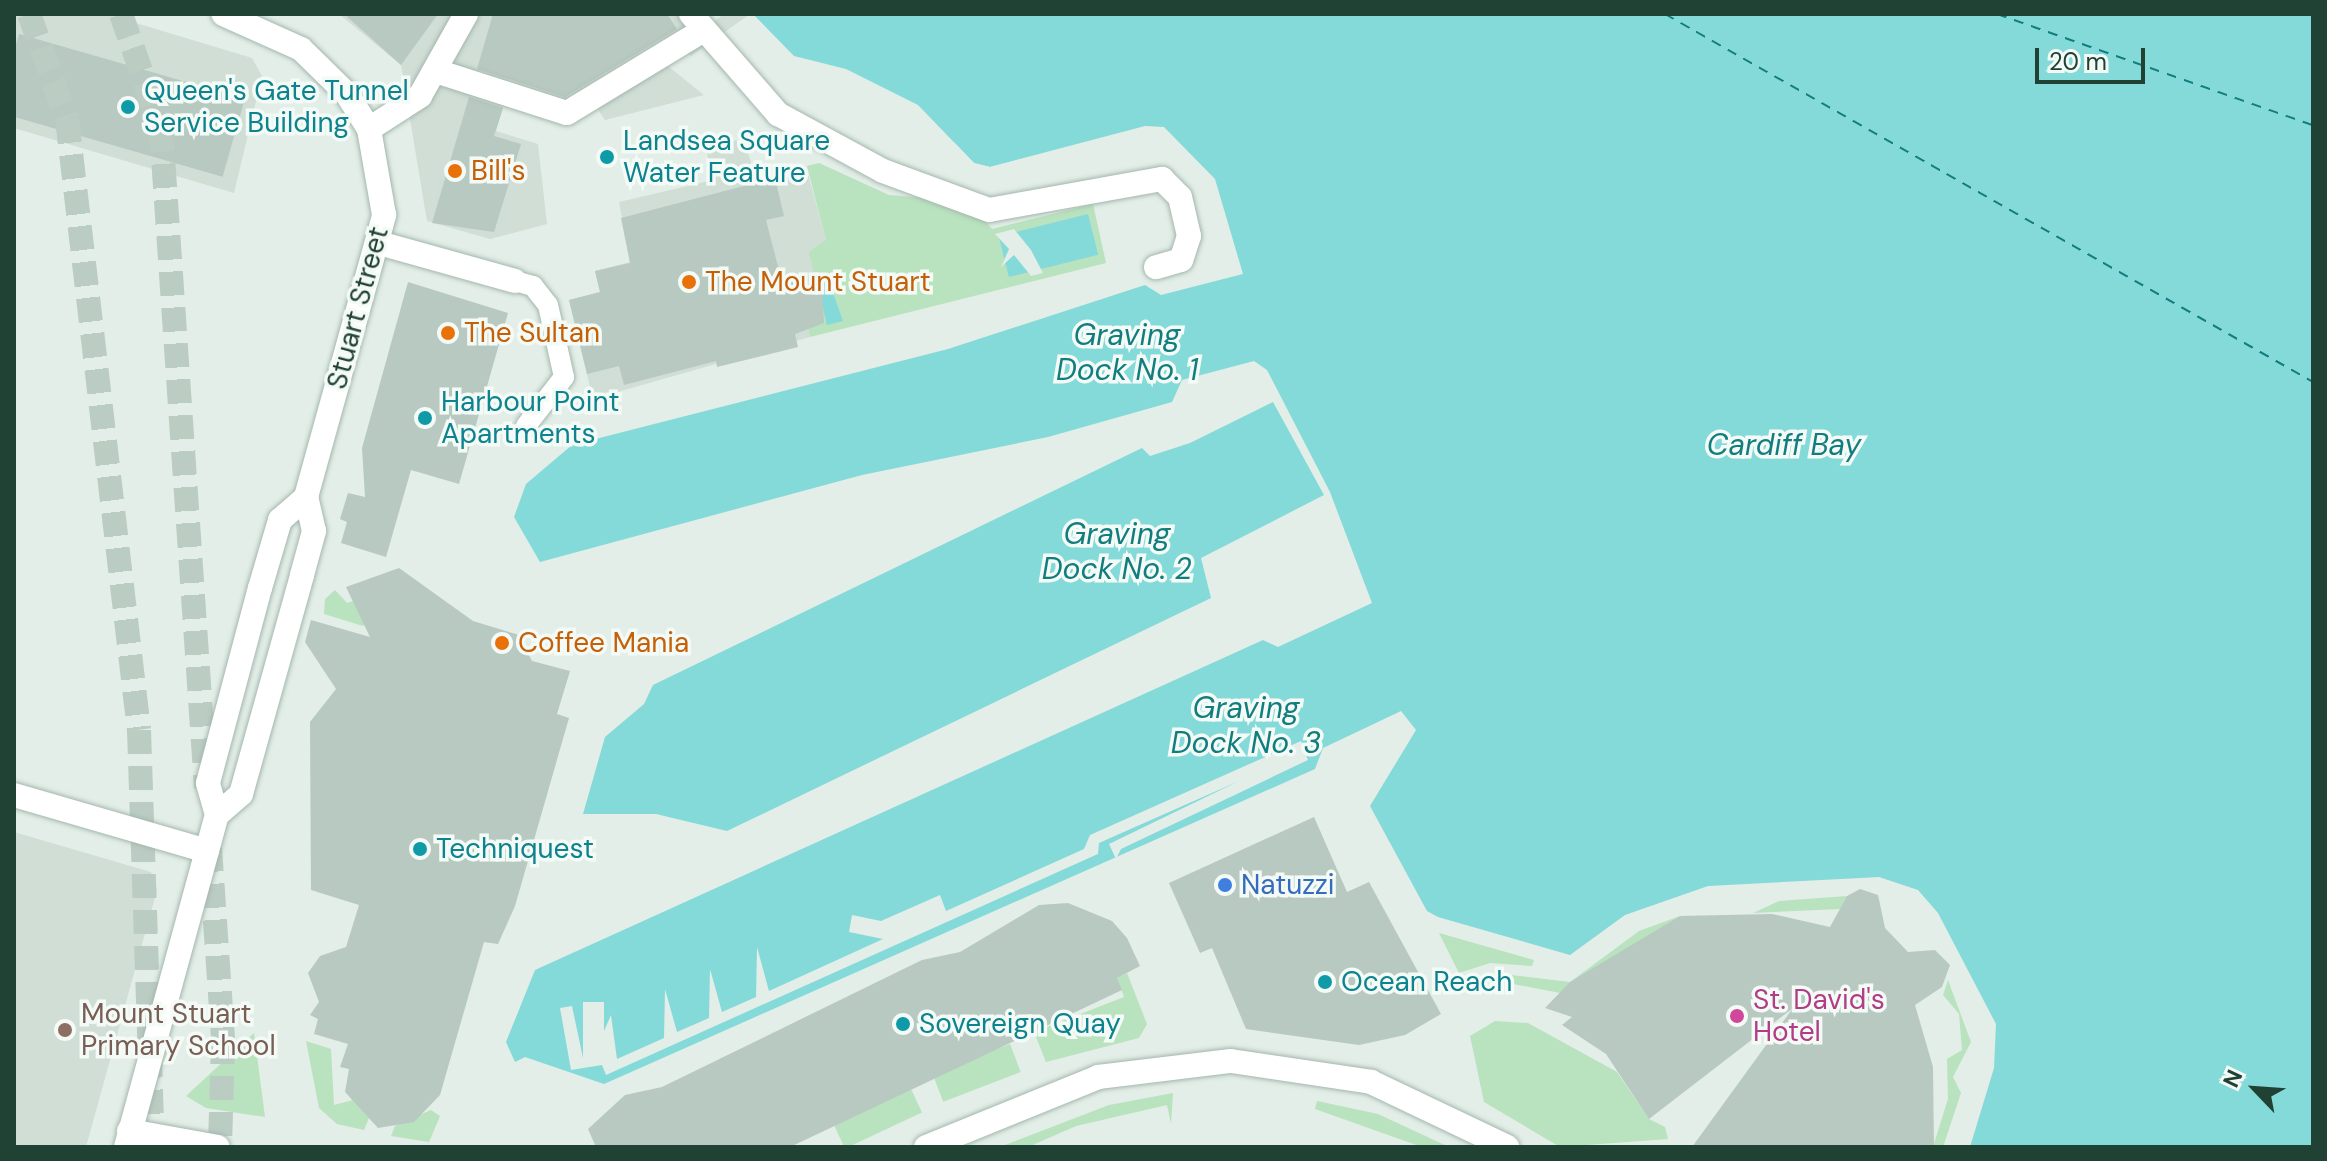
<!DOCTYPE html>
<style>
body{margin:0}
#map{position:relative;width:2327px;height:1161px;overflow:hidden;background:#e2eee7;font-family:"DM Sans",sans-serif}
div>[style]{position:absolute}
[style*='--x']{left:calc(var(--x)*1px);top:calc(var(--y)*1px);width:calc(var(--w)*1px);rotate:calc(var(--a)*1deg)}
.built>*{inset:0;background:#d0ded6}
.green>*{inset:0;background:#b9e2be;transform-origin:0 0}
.water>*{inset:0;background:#84d9d9;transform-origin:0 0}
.pier>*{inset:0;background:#e2eee7}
.ferry>*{height:2px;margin-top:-1px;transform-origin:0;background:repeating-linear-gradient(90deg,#127d7f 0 10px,transparent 0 18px)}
.building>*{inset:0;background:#b7c9c0;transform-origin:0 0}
.primary-tunnel>*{height:24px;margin-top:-12px;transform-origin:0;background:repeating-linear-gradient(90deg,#bbccc3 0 24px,transparent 0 36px)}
.roads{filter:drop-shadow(0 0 2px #a4b7ae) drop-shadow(0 0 2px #a4b7ae)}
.lane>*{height:20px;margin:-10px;padding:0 10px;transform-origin:10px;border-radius:10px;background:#fff}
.street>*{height:24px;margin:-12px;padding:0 12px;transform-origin:12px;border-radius:12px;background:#fff}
.secondary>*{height:24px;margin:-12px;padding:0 12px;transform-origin:12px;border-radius:12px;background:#fff}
.dots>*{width:22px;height:22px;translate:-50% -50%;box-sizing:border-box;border:4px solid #f4faf6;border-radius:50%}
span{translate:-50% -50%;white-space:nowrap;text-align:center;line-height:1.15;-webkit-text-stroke:7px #f4faf6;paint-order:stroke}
.culture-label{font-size:28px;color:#0d838f}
.left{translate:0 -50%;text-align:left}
.food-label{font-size:28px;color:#c56008}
.street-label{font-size:28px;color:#204234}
.shop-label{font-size:28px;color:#366cbe}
.hotel-label{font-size:28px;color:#b23c85}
.education-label{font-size:28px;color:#785e54}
.water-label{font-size:30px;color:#127d7f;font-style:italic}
.frame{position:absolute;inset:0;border:16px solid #204234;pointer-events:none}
.north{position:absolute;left:2215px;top:1049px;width:80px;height:80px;-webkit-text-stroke:6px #f4faf6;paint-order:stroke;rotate:295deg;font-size:22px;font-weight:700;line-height:32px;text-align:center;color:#204234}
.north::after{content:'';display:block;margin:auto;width:28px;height:36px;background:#204234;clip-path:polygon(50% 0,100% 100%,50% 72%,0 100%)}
.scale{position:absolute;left:2035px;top:48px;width:110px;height:36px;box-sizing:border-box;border:4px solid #204234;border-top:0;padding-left:10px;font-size:24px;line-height:28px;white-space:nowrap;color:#204234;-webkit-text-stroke:6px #f4faf6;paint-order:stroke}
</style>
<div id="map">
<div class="built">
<div style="clip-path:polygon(14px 14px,106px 14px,252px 58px,262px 76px,234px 193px,14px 128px)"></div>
<div style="clip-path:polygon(339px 14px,708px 14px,713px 22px,724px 14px,750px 14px,691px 56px,685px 51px,664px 63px,704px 95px,605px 120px,595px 105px,505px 101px,496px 131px,538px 144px,547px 224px,490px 239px,427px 221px,401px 65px)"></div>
<div style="clip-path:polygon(744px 139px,753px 169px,766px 180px,807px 170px,826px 240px,814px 274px,796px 279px,810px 337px,593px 399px,569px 300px,600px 292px,595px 271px,630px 262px,619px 202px,713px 180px,705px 145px)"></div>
<div style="clip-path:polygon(14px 832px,151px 872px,157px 890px,86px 1147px,14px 1147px)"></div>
</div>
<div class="green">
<div style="clip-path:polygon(819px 163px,889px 195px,926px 198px,981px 216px,992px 229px,1093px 204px,1106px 263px,810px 337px,796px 279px,814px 274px,809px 252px,826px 240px,807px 166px)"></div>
<div style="clip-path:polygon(335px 590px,347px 603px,363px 598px,375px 610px,363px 626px,324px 614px,325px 599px)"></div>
<div style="clip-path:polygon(1847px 896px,1840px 909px,1753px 913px,1779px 901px)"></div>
<div style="clip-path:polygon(1680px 916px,1560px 993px,1493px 980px,1502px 974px,1570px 982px,1639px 931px)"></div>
<div style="clip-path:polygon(1439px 933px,1534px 960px,1532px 966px,1490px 963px,1459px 973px)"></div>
<div style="clip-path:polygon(1127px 973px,1147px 1024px,1139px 1038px,1046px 1062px,1034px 1032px,1124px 997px,1117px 978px)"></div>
<div style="clip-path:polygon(1948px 980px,1971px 1042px,1953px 1077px,1961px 1093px,1943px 1147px,1933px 1147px,1948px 1099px,1947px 1059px,1962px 1050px,1959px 1014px,1943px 995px)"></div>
<div style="clip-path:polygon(1495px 1021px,1528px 1023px,1617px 1072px,1649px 1119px,1665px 1127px,1668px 1139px,1560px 1147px,1484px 1102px,1470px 1036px)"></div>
<div style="clip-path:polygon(254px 1033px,265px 1117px,206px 1108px,186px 1096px)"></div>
<div style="clip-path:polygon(306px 1041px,331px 1049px,334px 1105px,353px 1100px,369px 1118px,364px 1130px,337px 1124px,319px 1108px)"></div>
<div style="left:1010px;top:1044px;width:30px;height:83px;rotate:69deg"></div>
<div style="left:911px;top:1089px;width:26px;height:85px;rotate:65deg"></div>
<div style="clip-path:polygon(1173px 1093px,1171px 1124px,1167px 1105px,1076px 1126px,1028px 1147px,1000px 1147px,1109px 1105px)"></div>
<div style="clip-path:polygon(1317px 1101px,1378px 1114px,1449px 1147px,1422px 1147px,1315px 1109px)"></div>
<div style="clip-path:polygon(431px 1110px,440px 1116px,429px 1142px,391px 1136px,395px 1126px)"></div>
</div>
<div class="water">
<div style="clip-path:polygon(753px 14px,2313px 14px,2313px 1147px,1970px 1147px,1994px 1068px,1996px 1024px,1938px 913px,1918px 890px,1879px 877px,1708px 886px,1625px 915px,1570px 955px,1438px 917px,1427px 911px,1370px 806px,1416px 730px,1401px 711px,1323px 748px,1315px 769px,604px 1084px,525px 1057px,515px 1062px,506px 1042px,535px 970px,1263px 640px,1278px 647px,1372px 603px,1330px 492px,1267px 370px,1254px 361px,1182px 380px,1172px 402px,1048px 437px,862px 475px,540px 562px,514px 517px,526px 484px,572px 445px,948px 349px,1145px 285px,1161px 295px,1243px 274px,1215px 179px,1164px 127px,1145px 126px,990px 167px,974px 163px,918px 105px,846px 69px,794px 56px)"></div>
<div style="left:1088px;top:214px;width:42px;height:92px;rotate:76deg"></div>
<div style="clip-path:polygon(826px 273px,843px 321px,827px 325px,816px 279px)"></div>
<div style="clip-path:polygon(1273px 402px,1324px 495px,1201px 558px,1211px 598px,727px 831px,656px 814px,583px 814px,605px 737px,644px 704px,653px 685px,1142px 448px,1150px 456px,1190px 443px)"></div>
</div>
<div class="pier">
<div style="clip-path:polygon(1136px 131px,1051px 159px,991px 171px,971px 167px,954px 142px,974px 163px,990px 167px)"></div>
<div style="clip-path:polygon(1014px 229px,1031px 250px,1043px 273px,1031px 276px,1014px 255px,1001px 267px,1009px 249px,995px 234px)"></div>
<div style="clip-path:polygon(1301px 741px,1308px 760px,1121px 849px,1116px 859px,1109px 844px,1239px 781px,1099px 843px,1098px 854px,606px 1075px,602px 1065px,571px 1070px,560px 1008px,572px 1006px,583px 1058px,583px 1002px,604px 1002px,604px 1031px,611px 1015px,617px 1059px,664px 1038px,665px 989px,677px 1032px,709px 1018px,710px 969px,722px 1012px,756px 997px,757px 947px,769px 991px,883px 939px,849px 932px,852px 915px,881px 921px,940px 895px,946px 911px,1084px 849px,1090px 835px)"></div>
</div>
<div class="ferry">
<div style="--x:1665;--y:14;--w:745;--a:29.59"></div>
<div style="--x:1997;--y:14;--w:335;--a:19.4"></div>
</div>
<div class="building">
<div style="clip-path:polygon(344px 14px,438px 14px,401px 65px)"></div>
<div style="clip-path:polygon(493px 14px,667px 14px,677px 29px,565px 97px,477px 69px)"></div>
<div style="left:19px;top:34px;width:235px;height:81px;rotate:16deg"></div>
<div style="clip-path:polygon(469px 97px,503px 108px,494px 136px,521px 144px,494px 232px,432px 223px)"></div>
<div style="clip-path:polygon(775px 178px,784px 216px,766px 220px,782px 282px,821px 272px,824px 323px,795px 334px,798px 347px,717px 367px,716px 361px,624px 385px,619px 366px,587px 374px,569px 300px,600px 292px,595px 271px,630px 263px,621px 218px)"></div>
<div style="clip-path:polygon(408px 282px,508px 313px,459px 484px,411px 470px,386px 557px,341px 543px,347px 522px,340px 519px,348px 493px,365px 497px,362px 448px)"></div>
<div style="clip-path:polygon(399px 568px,473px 621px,519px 635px,532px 661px,570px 671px,557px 714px,569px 718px,515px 906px,498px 944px,484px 942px,440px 1095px,414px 1122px,378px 1128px,345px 1092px,349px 1069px,340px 1067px,348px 1044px,314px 1034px,318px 1019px,310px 1015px,319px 1002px,308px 973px,320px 956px,346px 947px,359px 905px,311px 890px,310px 722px,336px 689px,305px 642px,311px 620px,370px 637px,346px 587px)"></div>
<div style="clip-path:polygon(1314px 817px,1347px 892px,1369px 882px,1441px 1014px,1405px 1035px,1359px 1045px,1246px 1029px,1212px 948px,1200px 953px,1169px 883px)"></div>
<div style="clip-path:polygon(1860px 889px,1878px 895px,1885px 928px,1908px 952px,1935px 950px,1950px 965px,1942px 987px,1915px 1005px,1933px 1067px,1934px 1147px,1692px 1147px,1793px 1008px,1649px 1119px,1606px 1054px,1562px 1025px,1572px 1017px,1545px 1008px,1570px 982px,1680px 916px,1772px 914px,1830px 927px,1847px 896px)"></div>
<div style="clip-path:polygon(1068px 903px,1112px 921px,1127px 938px,1140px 966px,1117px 978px,1122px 990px,790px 1147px,596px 1147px,588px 1129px,625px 1095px,662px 1087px,922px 960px,960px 952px,1039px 905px)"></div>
</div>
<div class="primary-tunnel">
<div style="--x:29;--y:14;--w:112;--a:70.1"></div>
<div style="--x:67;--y:119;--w:615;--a:83.28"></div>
<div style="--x:139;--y:730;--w:417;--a:88.1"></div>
<div style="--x:121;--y:14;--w:121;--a:70.7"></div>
<div style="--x:161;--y:128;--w:661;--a:86.09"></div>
<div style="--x:210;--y:848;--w:192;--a:86.1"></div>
<div style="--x:223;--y:1040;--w:107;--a:91.6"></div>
</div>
<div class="roads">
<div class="lane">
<div style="--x:515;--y:281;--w:19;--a:16"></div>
<div style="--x:533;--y:286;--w:24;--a:52"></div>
<div style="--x:548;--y:305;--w:74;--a:77.5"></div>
<div style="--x:564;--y:377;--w:62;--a:127.8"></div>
</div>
<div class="street">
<div style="--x:691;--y:14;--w:133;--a:49"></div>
<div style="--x:778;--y:114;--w:119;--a:28.5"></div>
<div style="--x:883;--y:171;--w:113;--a:20.2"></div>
<div style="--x:989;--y:210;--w:176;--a:-10.2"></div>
<div style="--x:1162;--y:179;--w:25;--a:45"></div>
<div style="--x:1180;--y:197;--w:40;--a:77"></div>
<div style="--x:1189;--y:236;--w:25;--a:108"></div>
<div style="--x:1181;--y:260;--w:26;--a:164"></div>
<div style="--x:439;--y:72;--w:134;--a:17.8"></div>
<div style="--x:567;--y:113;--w:156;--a:-31.3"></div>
<div style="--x:369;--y:129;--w:61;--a:-32.9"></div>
<div style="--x:420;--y:96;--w:94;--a:-60.7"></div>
<div style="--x:379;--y:243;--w:141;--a:15.6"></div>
<div style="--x:129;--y:1131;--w:90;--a:10.2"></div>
<div style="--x:926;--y:1147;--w:186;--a:-22.1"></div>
<div style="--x:1098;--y:1077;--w:134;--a:-6.9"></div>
<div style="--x:1231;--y:1061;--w:142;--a:8.5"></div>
<div style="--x:1371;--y:1082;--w:151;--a:25.5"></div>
</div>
<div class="secondary">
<div style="--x:14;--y:795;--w:201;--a:16.2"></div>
<div style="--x:217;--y:815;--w:32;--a:-41"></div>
<div style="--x:241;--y:794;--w:227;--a:-74.4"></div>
<div style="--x:302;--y:575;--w:46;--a:-74.7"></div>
<div style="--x:314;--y:531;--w:35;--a:-103"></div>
<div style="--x:306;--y:497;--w:293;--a:-74.5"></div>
<div style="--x:384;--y:215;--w:87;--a:-99.9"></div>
<div style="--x:369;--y:129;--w:41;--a:-122.2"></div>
<div style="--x:347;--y:94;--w:64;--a:-135.6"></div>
<div style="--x:301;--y:49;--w:85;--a:-155.8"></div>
<div style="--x:126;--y:1147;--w:344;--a:-74.7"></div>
<div style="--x:217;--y:815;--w:33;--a:-106"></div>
<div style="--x:208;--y:783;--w:202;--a:-75.1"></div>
<div style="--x:260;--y:588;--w:71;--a:-73.6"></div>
<div style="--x:280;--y:520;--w:35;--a:-41"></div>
</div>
</div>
<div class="dots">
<div style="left:128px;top:107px;background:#0f9aa8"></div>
<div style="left:607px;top:157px;background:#0f9aa8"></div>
<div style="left:455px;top:171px;background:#e8710a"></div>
<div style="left:689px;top:282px;background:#e8710a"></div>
<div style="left:448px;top:333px;background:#e8710a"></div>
<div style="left:425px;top:418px;background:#0f9aa8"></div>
<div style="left:502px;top:643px;background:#e8710a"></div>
<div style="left:420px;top:849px;background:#0f9aa8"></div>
<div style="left:1225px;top:885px;background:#3f7fe0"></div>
<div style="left:1325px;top:982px;background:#0f9aa8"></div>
<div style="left:1737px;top:1016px;background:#d1479c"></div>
<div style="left:903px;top:1024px;background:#0f9aa8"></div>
<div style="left:65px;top:1030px;background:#8d6e63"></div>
</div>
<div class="culture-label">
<span class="left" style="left:144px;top:107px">Queen's Gate Tunnel<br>Service Building</span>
<span class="left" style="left:623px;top:157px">Landsea Square<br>Water Feature</span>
<span class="left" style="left:441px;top:418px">Harbour Point<br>Apartments</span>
<span class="left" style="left:436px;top:849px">Techniquest</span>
<span class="left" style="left:1341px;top:982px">Ocean Reach</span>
<span class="left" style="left:919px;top:1024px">Sovereign Quay</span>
</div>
<div class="food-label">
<span class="left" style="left:471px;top:171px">Bill's</span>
<span class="left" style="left:705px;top:282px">The Mount Stuart</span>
<span class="left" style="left:464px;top:333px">The Sultan</span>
<span class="left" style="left:518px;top:643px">Coffee Mania</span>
</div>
<div class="street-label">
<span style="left:358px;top:308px;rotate:-75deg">Stuart Street</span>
</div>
<div class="shop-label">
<span class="left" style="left:1241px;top:885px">Natuzzi</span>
</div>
<div class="hotel-label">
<span class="left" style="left:1753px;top:1016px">St. David's<br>Hotel</span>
</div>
<div class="education-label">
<span class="left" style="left:81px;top:1030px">Mount Stuart<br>Primary School</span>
</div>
<div class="water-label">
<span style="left:1127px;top:352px">Graving<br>Dock No. 1</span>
<span style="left:1784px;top:445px">Cardiff Bay</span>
<span style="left:1117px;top:551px">Graving<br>Dock No. 2</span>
<span style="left:1246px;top:725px">Graving<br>Dock No. 3</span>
</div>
<div class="frame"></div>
<div class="north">N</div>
<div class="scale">20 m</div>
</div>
